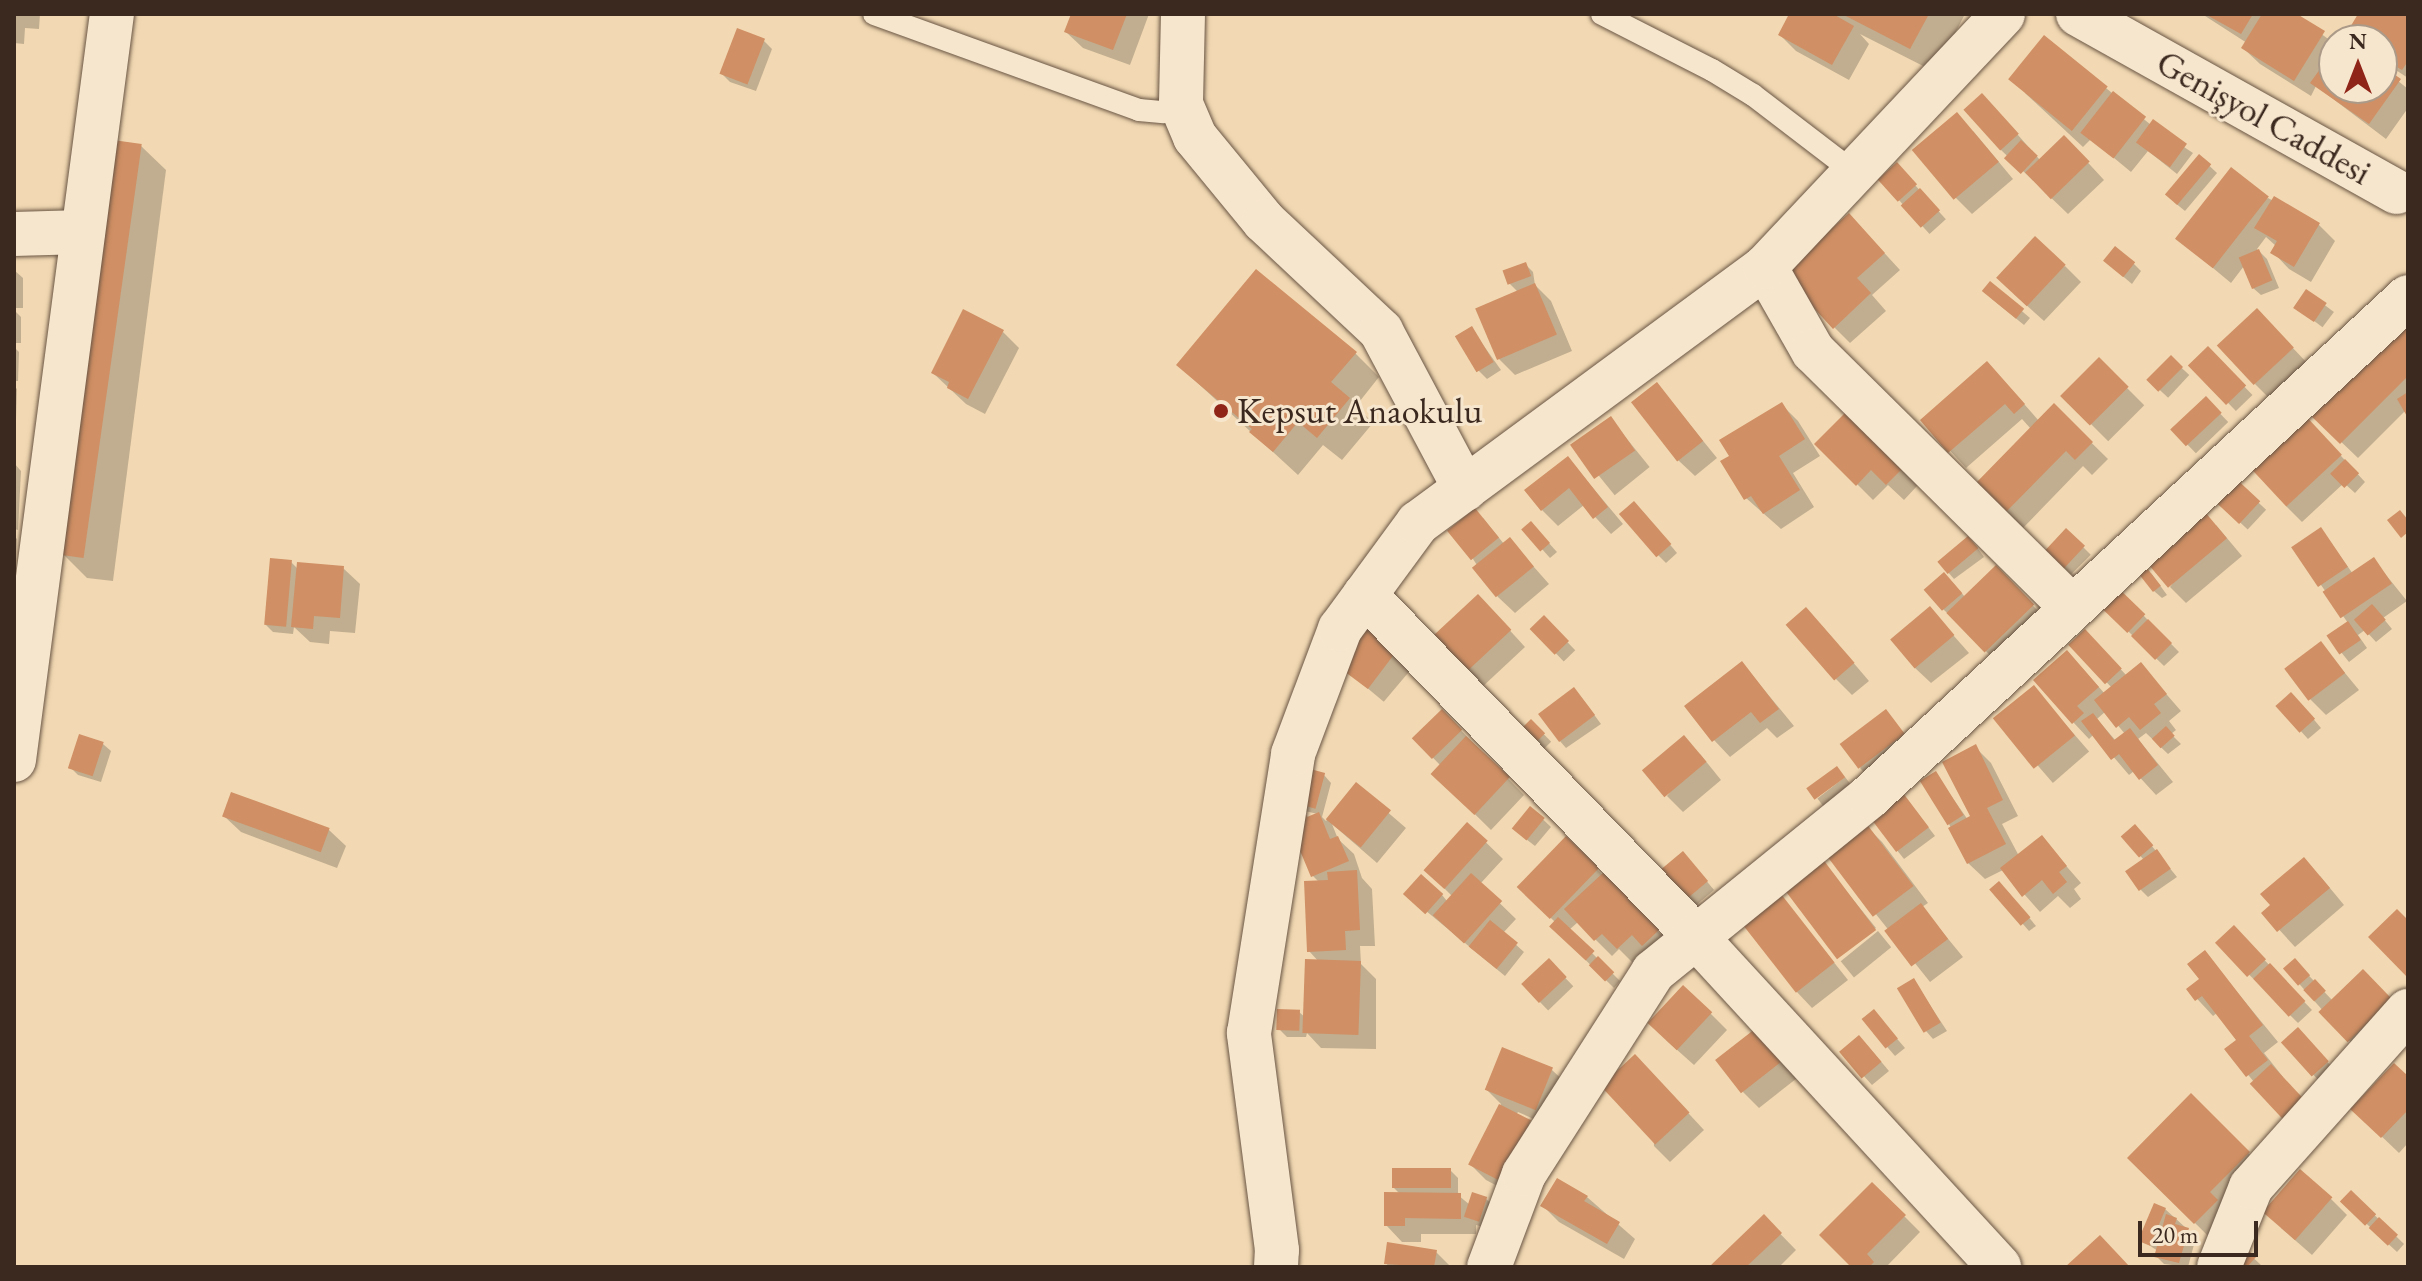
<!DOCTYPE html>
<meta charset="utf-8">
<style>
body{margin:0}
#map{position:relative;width:2422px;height:1281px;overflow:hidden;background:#f2d9b3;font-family:"EB Garamond",serif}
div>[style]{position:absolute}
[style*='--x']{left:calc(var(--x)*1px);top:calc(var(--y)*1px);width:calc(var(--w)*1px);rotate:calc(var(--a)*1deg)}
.shadow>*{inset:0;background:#0003;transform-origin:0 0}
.building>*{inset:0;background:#d08f64;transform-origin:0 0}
.roads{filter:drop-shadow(0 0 2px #695544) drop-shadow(0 0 2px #695544)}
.lane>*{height:22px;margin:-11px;padding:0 11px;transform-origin:11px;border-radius:11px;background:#f7e6ce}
.street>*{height:44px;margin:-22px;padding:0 22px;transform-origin:22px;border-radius:22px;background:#f7e6ce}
.secondary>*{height:44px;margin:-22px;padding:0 22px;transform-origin:22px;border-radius:22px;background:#f7e6ce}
.dots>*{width:22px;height:22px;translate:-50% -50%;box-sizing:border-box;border:4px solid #f7e6ce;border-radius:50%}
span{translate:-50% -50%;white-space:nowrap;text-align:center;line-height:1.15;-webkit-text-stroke:6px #f7e6ce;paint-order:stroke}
.street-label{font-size:36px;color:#3b291f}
.poi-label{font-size:36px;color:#3b291f}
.left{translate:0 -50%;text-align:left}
.frame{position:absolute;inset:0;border:16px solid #3b291f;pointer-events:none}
.north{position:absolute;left:2318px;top:24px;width:80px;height:80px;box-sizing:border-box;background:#f7e6ce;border:2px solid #ac9a88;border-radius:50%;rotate:0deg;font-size:22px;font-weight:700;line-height:32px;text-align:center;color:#3b291f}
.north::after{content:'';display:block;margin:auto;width:28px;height:36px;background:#8f2418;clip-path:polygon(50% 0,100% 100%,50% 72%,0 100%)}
.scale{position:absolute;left:2138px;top:1221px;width:120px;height:36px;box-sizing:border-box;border:4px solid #3b291f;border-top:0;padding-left:10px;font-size:24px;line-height:28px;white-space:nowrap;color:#3b291f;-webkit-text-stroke:6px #f7e6ce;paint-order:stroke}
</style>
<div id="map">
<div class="shadow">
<div style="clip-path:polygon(14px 14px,40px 14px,39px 29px,25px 28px,24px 44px,14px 43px)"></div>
<div style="clip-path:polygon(1073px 14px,1149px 14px,1130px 65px,1083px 48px,1066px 32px)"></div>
<div style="clip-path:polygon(1792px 14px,1965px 14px,1935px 72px,1860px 34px,1869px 44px,1849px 80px,1796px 51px,1780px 35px)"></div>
<div style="clip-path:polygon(2202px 14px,2293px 14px,2334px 43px,2334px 88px,2382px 88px,2382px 68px,2408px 89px,2408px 108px,2386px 139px,2316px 86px,2311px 96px,2260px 64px,2243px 48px,2247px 43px)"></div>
<div style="clip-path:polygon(2361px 14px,2408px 15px,2408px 78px,2382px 61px,2382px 40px,2355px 40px,2348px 34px)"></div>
<div style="clip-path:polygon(2045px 38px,2151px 125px,2193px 153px,2177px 174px,2148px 151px,2131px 172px,2091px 139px,2083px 147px,2025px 93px)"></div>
<div style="clip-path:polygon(764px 41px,772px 49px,756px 91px,730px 82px,722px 74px)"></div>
<div style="clip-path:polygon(1990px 103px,2040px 160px,2080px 154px,2104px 180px,2068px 214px,2001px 150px)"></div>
<div style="clip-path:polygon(1973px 131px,2013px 179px,1972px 214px,1955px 197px)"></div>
<div style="clip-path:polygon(141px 146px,166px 170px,113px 581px,87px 578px,63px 554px)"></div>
<div style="clip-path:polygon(2199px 156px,2217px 173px,2185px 211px,2174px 202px)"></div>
<div style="left:1897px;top:165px;width:73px;height:22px;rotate:48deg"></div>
<div style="clip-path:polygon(2268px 198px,2319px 225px,2335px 241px,2311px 282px,2289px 269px,2273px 252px,2276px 246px,2266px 237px,2257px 249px,2267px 259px,2279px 288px,2261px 295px,2253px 288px,2244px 266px,2231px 283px,2178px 239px)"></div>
<div style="clip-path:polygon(1865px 232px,1900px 270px,1872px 295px,1886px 311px,1850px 343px,1834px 327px)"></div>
<div style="clip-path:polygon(2105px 261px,2134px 264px,2141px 271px,2132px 284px)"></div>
<div style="clip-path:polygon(1525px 264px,1533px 272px,1535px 285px,1551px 301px,1572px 351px,1515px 375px,1499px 359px,1518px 292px,1509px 283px)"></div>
<div style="clip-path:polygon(2065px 266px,2081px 282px,2044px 321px,2014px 294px)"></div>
<div style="clip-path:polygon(14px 270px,23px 278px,23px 308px,14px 308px)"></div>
<div style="clip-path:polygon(1990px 284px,2030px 318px,2024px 325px,1992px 299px)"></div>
<div style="left:2306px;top:291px;width:35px;height:19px;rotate:37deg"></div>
<div style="clip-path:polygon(14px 310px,21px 317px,21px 343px,14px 343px)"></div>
<div style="clip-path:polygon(2408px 319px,2408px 415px,2406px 410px,2358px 458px,2309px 411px)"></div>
<div style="clip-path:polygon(2273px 327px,2309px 365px,2271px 400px,2255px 384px)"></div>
<div style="clip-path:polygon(1471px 328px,1501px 370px,1487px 379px,1479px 371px)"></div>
<div style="clip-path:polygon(1003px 332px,1019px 348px,985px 414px,966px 404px,933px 373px)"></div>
<div style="clip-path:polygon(14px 347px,19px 352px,18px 381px,14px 381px)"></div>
<div style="left:2208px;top:349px;width:64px;height:23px;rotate:46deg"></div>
<div style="clip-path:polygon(1355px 353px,1379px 377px,1356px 406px,1373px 423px,1342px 460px,1323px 445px,1298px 475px,1178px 365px)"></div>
<div style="left:2171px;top:358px;width:25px;height:31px;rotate:43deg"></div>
<div style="left:2099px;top:360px;width:64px;height:51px;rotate:45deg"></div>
<div style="clip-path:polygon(2003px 380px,2039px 421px,2054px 406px,2108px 459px,2092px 475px,2083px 466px,2023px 528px,1977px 484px,2031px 429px,2022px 419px,1966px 468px,1922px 420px)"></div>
<div style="clip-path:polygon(1657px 384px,1717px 458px,1695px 476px,1678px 460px)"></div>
<div style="clip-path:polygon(14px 386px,17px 389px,16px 419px,14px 419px)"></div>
<div style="left:2206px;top:399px;width:32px;height:45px;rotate:46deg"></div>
<div style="clip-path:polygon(1781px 404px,1798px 421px,1820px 456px,1793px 473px,1814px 507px,1781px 529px,1746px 498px,1732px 456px)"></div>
<div style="clip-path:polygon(1846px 415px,1918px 485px,1904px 500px,1888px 485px,1873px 500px,1817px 444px)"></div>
<div style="left:1610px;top:418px;width:63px;height:45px;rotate:51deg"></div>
<div style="clip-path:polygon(2319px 432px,2365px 482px,2355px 493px,2344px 483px,2302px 522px,2286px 506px)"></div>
<div style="clip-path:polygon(1568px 458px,1623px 524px,1611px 534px,1584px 505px,1558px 526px,1542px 510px)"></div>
<div style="clip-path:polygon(14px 463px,21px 471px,18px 530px,14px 529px)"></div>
<div style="left:2231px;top:477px;width:48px;height:27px;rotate:43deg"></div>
<div style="clip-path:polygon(1642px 511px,1677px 553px,1666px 563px,1658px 555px)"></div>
<div style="clip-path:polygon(1483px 518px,1504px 544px,1510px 540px,1549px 584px,1515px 613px,1498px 597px,1473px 559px)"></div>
<div style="clip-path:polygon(2216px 525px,2242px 556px,2186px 603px,2170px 587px)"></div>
<div style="clip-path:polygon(1524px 529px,1538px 531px,1557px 552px,1550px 558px)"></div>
<div style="clip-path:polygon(2321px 529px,2353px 574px,2374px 560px,2407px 601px,2383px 618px,2392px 629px,2376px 642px,2365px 630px,2358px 635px,2367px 648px,2349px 662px,2329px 637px,2348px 623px,2294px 547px)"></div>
<div style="left:2066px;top:530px;width:35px;height:28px;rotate:45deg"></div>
<div style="clip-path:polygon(14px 536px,17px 539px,14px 594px)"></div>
<div style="clip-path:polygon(1976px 546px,1984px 557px,1954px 579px,1947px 571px)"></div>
<div style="clip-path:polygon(291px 562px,298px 569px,343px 568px,360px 584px,355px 633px,330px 631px,329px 644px,310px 642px,294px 627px,293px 634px,273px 632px,265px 624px)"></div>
<div style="clip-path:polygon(1996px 568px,2049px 622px,2002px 667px,1943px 609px,1952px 582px,1965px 597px)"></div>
<div style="clip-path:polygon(2151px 573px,2167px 595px,2162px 598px,2154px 591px)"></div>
<div style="clip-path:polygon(2098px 602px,2143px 615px,2179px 652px,2164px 666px)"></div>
<div style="clip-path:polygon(1930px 609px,1969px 653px,1931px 683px,1914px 667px)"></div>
<div style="clip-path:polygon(1494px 613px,1525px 647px,1480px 689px,1464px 673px)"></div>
<div style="left:1544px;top:618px;width:45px;height:16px;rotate:46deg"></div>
<div style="clip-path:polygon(1822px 626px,1869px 681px,1852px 695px,1836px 679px)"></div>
<div style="left:1363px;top:627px;width:64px;height:44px;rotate:40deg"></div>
<div style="clip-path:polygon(evenodd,2085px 631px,2127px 676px,2141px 665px,2181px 711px,2169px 721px,2176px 730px,2171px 734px,2181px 744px,2168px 754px,2146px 733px,2138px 739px,2173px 782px,2156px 795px,2134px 771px,2129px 775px,2094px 734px,2089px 739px,2073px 722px,2083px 669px,2105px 694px,2112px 688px,2071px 644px,2085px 631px,2106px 711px,2125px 734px,2116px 741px,2097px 719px,2106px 711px)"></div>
<div style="clip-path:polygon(2321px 644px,2359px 690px,2326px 715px,2310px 699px)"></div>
<div style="clip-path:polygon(1742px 663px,1794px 726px,1777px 738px,1767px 728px,1730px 757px,1714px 740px)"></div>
<div style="left:2034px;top:688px;width:84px;height:48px;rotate:49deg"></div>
<div style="clip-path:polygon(1581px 697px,1601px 724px,1566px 748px,1559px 740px)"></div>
<div style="clip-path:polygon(2299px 702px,2321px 728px,2308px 739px,2278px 706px)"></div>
<div style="clip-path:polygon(1442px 711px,1524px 795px,1491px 830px,1433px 773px,1440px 765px,1414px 738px)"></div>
<div style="clip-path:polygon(1885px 711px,1920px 752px,1876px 785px,1860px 768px)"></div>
<div style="left:1531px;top:721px;width:29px;height:13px;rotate:46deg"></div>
<div style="clip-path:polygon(103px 744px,111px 751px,101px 782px,78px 775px,70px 767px)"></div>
<div style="clip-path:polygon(1975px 747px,1991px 763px,2018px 816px,2002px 824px,2019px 856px,2042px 838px,2081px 883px,2074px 889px,2081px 899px,2070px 908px,2058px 896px,2040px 912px,2003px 870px,1985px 879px,1968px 863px,1949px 824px,1936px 774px,1968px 820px,1973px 817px)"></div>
<div style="clip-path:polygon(1700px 754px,1721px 780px,1683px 812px,1667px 796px)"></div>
<div style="clip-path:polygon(1324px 775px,1331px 783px,1322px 817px,1326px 821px,1356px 785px,1406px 828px,1377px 863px,1332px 824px,1338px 839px,1354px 854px,1362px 878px,1372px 889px,1375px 946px,1360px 946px,1361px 964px,1376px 979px,1376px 1049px,1321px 1048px,1307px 1033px,1306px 1037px,1287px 1037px,1279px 1029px,1299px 1012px,1306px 1018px,1319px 962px,1309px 951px,1319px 882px,1313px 876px,1303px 812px,1309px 818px,1318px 814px,1300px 810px)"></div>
<div style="left:1845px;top:777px;width:11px;height:35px;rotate:52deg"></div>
<div style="clip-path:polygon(232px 795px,329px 830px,346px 846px,337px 868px,241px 832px,224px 816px)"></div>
<div style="clip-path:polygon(1910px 803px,1935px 836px,1904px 859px,1872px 819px)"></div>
<div style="clip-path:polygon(1531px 808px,1551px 827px,1535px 846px,1522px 836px)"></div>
<div style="clip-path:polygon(1467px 824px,1503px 859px,1480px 884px,1516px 919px,1503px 933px,1524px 952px,1505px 976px,1414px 901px,1442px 895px,1447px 901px,1452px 896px,1442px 886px)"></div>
<div style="clip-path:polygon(1866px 826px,1882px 842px,1928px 903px,1922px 907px,1963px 957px,1930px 982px,1828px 854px)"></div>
<div style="clip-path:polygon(2143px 835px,2177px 877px,2148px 897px,2141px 890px,2144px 860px,2123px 837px)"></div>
<div style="clip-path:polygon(1566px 838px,1674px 948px,1634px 964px,1619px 949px,1612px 956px,1578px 922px,1569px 930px,1620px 981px,1614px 988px,1551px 926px,1555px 922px,1519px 887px)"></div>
<div style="clip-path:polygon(1690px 861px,1714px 890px,1695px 906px,1687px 898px)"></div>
<div style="clip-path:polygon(1822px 861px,1876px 928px,1838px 956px)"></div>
<div style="clip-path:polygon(2320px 876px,2344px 905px,2295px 947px,2264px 913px)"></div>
<div style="clip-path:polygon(2007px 891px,2036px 926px,2029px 931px,2022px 923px)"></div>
<div style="clip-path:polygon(1781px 896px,1848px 980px,1812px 1008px,1796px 991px)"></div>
<div style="clip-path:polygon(2234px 928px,2312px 1010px,2298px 1023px,2217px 943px)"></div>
<div style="left:1878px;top:931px;width:21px;height:48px;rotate:51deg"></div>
<div style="clip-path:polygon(2205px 953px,2278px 1042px,2264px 1053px,2283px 1077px,2254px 1082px,2227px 1049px,2239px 1040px,2217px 1013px,2213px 1016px,2189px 990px,2201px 980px)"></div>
<div style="left:1549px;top:961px;width:35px;height:35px;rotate:46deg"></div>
<div style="clip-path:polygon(2295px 961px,2332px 1000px,2407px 1017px,2364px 1057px,2286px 969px)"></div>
<div style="clip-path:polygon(1914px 981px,1947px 1031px,1933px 1039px,1926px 1031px)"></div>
<div style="clip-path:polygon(1710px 1013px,1727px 1030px,1694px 1065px,1666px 1040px)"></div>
<div style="clip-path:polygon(1864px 1020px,1881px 1020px,1905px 1048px,1895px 1056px)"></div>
<div style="clip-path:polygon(1759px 1027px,1801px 1075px,1759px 1108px,1743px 1092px)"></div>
<div style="clip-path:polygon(2305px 1038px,2335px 1070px,2321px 1083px,2284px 1043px)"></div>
<div style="clip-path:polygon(1867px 1045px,1889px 1071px,1872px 1085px,1842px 1052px)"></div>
<div style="clip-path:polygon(1552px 1070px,1569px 1086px,1552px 1127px,1518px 1112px,1516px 1115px,1546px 1138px,1516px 1196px,1486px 1180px,1470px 1164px,1501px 1104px,1487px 1090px)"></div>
<div style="clip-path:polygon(1651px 1073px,1704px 1130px,1670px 1162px,1654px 1146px)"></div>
<div style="clip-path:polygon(2408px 1079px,2408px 1143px,2399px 1153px,2353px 1109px)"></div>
<div style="left:2191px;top:1096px;width:115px;height:87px;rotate:45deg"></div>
<div style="clip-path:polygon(1450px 1170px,1458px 1178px,1458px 1195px,1470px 1205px,1486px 1199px,1494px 1206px,1487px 1228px,1476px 1225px,1476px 1234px,1421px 1234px,1421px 1242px,1402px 1242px,1386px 1225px,1400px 1194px,1394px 1188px)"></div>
<div style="clip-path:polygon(1872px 1184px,1920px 1232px,1886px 1267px,1854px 1267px)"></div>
<div style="clip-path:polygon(2351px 1192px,2404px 1244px,2397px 1252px,2342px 1201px)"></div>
<div style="clip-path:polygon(1587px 1197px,1635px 1239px,1624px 1259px,1559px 1222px,1543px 1206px)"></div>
<div style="clip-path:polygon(2330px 1198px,2347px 1215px,2312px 1255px,2281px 1228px)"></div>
<div style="clip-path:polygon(2165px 1209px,2196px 1237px,2188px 1267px,2164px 1264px,2156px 1256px,2158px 1251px,2141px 1240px)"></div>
<div style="clip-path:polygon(1764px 1217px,1796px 1250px,1779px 1267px,1712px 1267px)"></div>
<div style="clip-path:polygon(2245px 1250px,2262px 1266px,2262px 1267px,2237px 1267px)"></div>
<div style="clip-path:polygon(1436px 1252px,1451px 1267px,1389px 1267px,1386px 1263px)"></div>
</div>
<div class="building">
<div style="clip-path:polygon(1071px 14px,1127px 14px,1113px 50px,1064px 32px)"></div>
<div style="clip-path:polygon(1789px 14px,1833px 14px,1854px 26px,1832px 65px,1778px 35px)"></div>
<div style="clip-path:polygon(1842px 14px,1929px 14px,1910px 49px)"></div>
<div style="clip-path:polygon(2205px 14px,2253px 14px,2241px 34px)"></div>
<div style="clip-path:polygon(2262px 14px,2297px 14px,2325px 31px,2294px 81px,2241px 48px)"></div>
<div style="clip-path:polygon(2358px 14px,2408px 14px,2408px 61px,2402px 70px,2382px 58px,2382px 40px,2355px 40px,2346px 34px)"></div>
<div style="left:737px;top:28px;width:30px;height:49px;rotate:21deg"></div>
<div style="left:2044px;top:35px;width:82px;height:57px;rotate:39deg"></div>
<div style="clip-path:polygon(2334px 50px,2334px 88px,2382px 88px,2382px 66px,2401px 79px,2369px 124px,2310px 83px)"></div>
<div style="left:2113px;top:91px;width:42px;height:53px;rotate:38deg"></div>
<div style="left:1982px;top:93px;width:55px;height:25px;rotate:48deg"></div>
<div style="left:1957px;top:112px;width:65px;height:59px;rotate:50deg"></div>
<div style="left:2153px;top:119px;width:42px;height:29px;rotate:36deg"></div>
<div style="left:2064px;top:135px;width:37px;height:54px;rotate:46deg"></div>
<div style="left:113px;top:140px;width:29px;height:418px;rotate:8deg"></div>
<div style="left:2021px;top:140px;width:23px;height:25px;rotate:43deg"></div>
<div style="left:2199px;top:154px;width:16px;height:53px;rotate:40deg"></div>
<div style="left:1897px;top:162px;width:30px;height:26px;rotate:48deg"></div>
<div style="left:2231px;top:167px;width:48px;height:91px;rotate:38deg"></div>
<div style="left:1920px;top:188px;width:30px;height:26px;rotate:48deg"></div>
<div style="clip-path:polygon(2274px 196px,2320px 223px,2294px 267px,2270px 253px,2277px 241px,2254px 228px)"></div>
<div style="clip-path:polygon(1849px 213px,1885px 253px,1857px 278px,1871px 293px,1833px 329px,1782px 273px)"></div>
<div style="left:2035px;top:236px;width:42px;height:57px;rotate:43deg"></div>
<div style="left:2115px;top:246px;width:26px;height:19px;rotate:39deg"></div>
<div style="left:2259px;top:249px;width:34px;height:22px;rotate:67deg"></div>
<div style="left:1526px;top:262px;width:15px;height:25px;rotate:70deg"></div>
<div style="clip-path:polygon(1256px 269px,1357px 352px,1331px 382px,1350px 398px,1317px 438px,1298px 422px,1273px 452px,1249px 432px,1252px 429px,1176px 365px)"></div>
<div style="left:1990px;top:281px;width:44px;height:13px;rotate:39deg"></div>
<div style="left:1535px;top:283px;width:56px;height:65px;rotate:67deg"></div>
<div style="left:2306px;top:289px;width:25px;height:23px;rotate:34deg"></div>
<div style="left:2257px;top:308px;width:54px;height:55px;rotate:47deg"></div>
<div style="clip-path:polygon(963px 309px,1004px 330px,968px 399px,947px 388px,949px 382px,931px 373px)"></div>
<div style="clip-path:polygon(2408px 317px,2408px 376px,2340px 444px,2306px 411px)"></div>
<div style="left:1472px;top:326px;width:42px;height:20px;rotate:59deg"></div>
<div style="left:2208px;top:346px;width:55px;height:28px;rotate:46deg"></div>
<div style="left:2171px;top:355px;width:17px;height:35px;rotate:45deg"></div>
<div style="left:2099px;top:357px;width:42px;height:55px;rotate:45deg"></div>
<div style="clip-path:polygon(1987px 361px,2025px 404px,2014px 414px,2005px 404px,1948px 453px,1920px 420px)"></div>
<div style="left:1657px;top:382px;width:75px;height:33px;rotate:52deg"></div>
<div style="clip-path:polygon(2408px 392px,2408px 418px,2397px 399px)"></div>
<div style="left:2206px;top:396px;width:23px;height:49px;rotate:47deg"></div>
<div style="clip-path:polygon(1782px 402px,1805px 439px,1779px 456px,1800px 490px,1763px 514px,1751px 496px,1744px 500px,1720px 461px,1729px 456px,1719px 440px)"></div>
<div style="clip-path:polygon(2054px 403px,2093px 442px,2075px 460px,2066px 451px,2005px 513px,1975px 484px)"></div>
<div style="clip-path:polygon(1846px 412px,1903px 468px,1886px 485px,1871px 470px,1856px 486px,1814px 444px)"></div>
<div style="left:2303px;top:413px;width:57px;height:76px;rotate:47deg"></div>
<div style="left:1611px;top:416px;width:42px;height:50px;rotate:55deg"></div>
<div style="clip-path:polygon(1568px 456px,1608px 507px,1593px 519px,1569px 488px,1541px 511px,1524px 490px)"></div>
<div style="left:2345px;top:459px;width:20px;height:21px;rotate:45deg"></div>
<div style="left:2231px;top:474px;width:40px;height:31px;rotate:43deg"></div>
<div style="left:1634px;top:501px;width:57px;height:20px;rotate:49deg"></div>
<div style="left:2200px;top:506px;width:42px;height:77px;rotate:50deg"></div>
<div style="left:1475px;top:508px;width:38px;height:36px;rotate:51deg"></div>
<div style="clip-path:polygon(2400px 510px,2408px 520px,2408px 532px,2401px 538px,2387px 520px)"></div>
<div style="left:1531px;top:521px;width:29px;height:13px;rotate:49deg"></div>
<div style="left:2321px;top:527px;width:48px;height:36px;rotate:56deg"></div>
<div style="left:2066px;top:528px;width:26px;height:32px;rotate:43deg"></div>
<div style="left:1968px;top:536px;width:16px;height:40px;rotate:50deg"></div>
<div style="left:1510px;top:537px;width:38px;height:49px;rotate:51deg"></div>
<div style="left:2374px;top:557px;width:32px;height:62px;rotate:56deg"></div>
<div style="left:270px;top:558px;width:22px;height:67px;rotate:5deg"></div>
<div style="clip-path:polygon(297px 562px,344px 566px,340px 618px,314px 616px,313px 629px,291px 627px)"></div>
<div style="left:2143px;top:563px;width:29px;height:10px;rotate:52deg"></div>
<div style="left:1996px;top:565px;width:55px;height:69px;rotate:46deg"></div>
<div style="left:1944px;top:572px;width:28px;height:27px;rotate:49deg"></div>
<div style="left:2113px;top:583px;width:45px;height:26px;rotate:44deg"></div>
<div style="left:1478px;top:594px;width:49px;height:65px;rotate:47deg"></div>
<div style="left:2372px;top:604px;width:21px;height:24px;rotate:49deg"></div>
<div style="left:1930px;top:606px;width:38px;height:52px;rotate:50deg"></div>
<div style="left:1806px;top:607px;width:74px;height:27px;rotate:49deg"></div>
<div style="left:1544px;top:615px;width:36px;height:20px;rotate:46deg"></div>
<div style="left:2148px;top:619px;width:34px;height:24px;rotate:45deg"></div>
<div style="left:2348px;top:621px;width:23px;height:26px;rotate:56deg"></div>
<div style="left:1363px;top:624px;width:43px;height:49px;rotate:37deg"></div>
<div style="left:2085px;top:629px;width:54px;height:23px;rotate:47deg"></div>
<div style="left:2321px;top:641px;width:40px;height:46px;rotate:53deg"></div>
<div style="clip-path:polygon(2067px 650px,2099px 687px,2077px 706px,2084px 713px,2072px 724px,2033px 680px)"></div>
<div style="clip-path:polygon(1742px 661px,1779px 709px,1760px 723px,1751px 712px,1712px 742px,1684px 706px)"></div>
<div style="clip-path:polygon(2141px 662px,2167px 694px,2154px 704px,2161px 713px,2140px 730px,2129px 717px,2116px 728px,2094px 700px)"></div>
<div style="left:2034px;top:685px;width:65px;height:53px;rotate:51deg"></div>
<div style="left:1574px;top:687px;width:35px;height:45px;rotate:53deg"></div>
<div style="left:2291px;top:692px;width:36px;height:21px;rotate:48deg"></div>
<div style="left:1442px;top:709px;width:29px;height:42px;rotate:46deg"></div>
<div style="left:1886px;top:709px;width:31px;height:58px;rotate:53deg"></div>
<div style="clip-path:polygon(2093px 713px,2114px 740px,2130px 728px,2158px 765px,2139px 780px,2119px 754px,2111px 760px,2081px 721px)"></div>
<div style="left:1531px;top:719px;width:20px;height:16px;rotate:45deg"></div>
<div style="left:2166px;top:726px;width:13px;height:19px;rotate:48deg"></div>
<div style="left:79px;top:734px;width:26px;height:36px;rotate:18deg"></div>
<div style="left:1684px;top:735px;width:35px;height:55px;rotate:50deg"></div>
<div style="left:1466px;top:736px;width:60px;height:52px;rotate:43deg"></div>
<div style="clip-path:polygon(1976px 744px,2003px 800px,1987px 808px,2006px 844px,1967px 864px,1948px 828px,1970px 816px,1942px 762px)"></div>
<div style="left:1299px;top:766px;width:27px;height:37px;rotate:15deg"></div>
<div style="left:1837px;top:766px;width:14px;height:38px;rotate:54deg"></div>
<div style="left:1936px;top:771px;width:52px;height:19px;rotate:58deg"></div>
<div style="left:1356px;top:782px;width:45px;height:48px;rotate:39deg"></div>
<div style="left:231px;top:792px;width:105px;height:26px;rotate:20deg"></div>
<div style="left:1903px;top:793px;width:43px;height:41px;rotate:53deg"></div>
<div style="left:1530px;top:806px;width:19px;height:29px;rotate:39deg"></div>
<div style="clip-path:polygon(1304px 810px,1307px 817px,1319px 812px,1330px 839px,1338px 836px,1349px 861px,1311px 877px,1286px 817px)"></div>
<div style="left:1467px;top:822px;width:28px;height:65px;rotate:42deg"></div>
<div style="left:1866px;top:823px;width:79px;height:51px;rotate:53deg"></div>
<div style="left:2135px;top:824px;width:28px;height:19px;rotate:49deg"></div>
<div style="clip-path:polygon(2042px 835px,2067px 866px,2059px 872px,2067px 882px,2053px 894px,2042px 880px,2022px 897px,2000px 868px)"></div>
<div style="left:1566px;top:836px;width:46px;height:71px;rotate:44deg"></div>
<div style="left:2157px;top:849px;width:24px;height:39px;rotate:55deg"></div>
<div style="left:1683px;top:851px;width:39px;height:30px;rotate:50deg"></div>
<div style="clip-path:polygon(2304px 857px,2330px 888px,2277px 932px,2261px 913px,2270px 905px,2260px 894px)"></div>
<div style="left:1822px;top:858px;width:90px;height:49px;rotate:53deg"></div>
<div style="clip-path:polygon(1357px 870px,1360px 930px,1345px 931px,1346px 950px,1307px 952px,1304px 881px,1328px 880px,1327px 872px)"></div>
<div style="clip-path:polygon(1604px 872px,1659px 930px,1642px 946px,1632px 935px,1617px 949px,1602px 934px,1594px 941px,1564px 909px)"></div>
<div style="left:1471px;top:873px;width:42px;height:57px;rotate:42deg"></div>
<div style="left:1421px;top:874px;width:30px;height:27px;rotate:42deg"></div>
<div style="left:1999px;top:881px;width:48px;height:13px;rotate:49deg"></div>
<div style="left:1781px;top:894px;width:87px;height:49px;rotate:52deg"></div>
<div style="left:1921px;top:903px;width:45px;height:46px;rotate:53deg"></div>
<div style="clip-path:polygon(2397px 909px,2408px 920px,2408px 978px,2368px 937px)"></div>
<div style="left:1558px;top:917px;width:50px;height:13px;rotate:43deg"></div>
<div style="left:1490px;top:920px;width:36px;height:34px;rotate:39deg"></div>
<div style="left:2234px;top:925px;width:47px;height:26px;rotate:47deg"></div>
<div style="clip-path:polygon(2205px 950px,2263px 1025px,2249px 1036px,2268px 1060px,2246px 1077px,2224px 1049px,2236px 1040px,2202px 996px,2195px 1001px,2186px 989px,2199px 979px,2187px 964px)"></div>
<div style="left:1598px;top:956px;width:23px;height:13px;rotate:45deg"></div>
<div style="left:1549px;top:958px;width:26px;height:38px;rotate:47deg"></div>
<div style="left:2295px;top:958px;width:23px;height:16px;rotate:49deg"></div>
<div style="left:1305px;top:959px;width:56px;height:74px;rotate:2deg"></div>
<div style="left:2270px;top:963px;width:52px;height:23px;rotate:47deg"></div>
<div style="left:2363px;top:969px;width:42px;height:62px;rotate:46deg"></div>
<div style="left:1914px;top:978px;width:52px;height:20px;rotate:59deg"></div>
<div style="left:2315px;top:979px;width:16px;height:16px;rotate:47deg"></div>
<div style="left:1683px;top:985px;width:40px;height:52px;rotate:43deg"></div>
<div style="left:1277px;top:1009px;width:23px;height:21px;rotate:2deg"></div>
<div style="left:1874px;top:1009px;width:38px;height:16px;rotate:51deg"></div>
<div style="left:1760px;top:1025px;width:42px;height:57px;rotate:52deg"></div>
<div style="left:2298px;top:1027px;width:46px;height:23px;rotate:48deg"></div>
<div style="left:1859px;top:1035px;width:35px;height:26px;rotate:50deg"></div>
<div style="left:1502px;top:1047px;width:55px;height:46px;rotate:22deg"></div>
<div style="left:1635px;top:1054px;width:80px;height:47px;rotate:47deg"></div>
<div style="clip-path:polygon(2394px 1063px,2408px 1076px,2408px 1110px,2381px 1138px,2350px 1109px)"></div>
<div style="left:2271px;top:1064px;width:49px;height:29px;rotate:47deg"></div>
<div style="clip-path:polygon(2191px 1093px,2250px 1152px,2210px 1192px,2218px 1200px,2194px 1224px,2127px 1158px)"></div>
<div style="left:1499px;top:1104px;width:36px;height:68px;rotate:27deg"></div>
<div style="left:1451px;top:1168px;width:20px;height:59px;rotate:90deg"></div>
<div style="left:2300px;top:1169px;width:43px;height:57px;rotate:41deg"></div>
<div style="clip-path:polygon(1557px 1178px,1588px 1196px,1584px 1201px,1620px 1222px,1607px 1244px,1540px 1206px)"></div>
<div style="clip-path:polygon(1872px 1182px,1906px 1215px,1867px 1254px,1874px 1262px,1869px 1267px,1851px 1267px,1819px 1235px)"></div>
<div style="left:2351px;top:1190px;width:35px;height:16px;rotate:44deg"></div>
<div style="clip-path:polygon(1384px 1192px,1461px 1193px,1461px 1219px,1405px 1218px,1405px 1226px,1384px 1226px)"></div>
<div style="left:1472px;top:1192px;width:16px;height:26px;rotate:18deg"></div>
<div style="left:2154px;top:1203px;width:13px;height:41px;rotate:23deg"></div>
<div style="clip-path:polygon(1764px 1214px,1782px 1233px,1746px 1267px,1709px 1267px)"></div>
<div style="clip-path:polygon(2166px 1214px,2177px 1218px,2175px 1224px,2189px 1228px,2179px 1263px,2154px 1257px)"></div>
<div style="left:2379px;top:1217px;width:26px;height:15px;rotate:43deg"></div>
<div style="clip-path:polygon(2100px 1235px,2130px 1267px,2065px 1267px)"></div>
<div style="clip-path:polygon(1387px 1242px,1437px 1250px,1434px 1267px,1384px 1264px)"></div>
<div style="clip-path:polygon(2245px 1248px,2256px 1257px,2247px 1267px,2235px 1267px)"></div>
</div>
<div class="roads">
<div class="lane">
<div style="--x:874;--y:14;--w:282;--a:19.9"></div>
<div style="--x:1139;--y:110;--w:25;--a:5"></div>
<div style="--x:1164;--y:112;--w:19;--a:-25"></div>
<div style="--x:1602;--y:14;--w:123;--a:27"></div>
<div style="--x:1712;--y:70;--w:48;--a:31.4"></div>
<div style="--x:1753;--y:95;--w:128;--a:37.4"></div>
</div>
<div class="street">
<div style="--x:1183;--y:14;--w:90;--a:91.3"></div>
<div style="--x:1181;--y:104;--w:36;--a:67"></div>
<div style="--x:1195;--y:137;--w:109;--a:50.6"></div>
<div style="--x:1264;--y:221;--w:161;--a:43.2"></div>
<div style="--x:1381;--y:331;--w:179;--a:62"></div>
<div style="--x:14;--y:234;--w:69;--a:-1.7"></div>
<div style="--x:1765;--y:267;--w:97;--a:60.3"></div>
<div style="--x:1813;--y:351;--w:364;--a:44.7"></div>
<div style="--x:1365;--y:595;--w:476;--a:45.9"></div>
<div style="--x:1696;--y:937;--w:448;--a:47.4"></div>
<div style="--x:14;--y:760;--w:752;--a:-82.52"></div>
<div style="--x:1276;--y:1267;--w:17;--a:-87"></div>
<div style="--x:1277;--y:1250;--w:219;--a:-97.4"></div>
<div style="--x:1249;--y:1033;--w:282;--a:-81"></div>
<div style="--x:1293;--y:754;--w:134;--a:-69.4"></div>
<div style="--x:1340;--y:629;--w:132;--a:-53.7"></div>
<div style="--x:1418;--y:523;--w:431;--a:-36.4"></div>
<div style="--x:1765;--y:267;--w:347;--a:-46.7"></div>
<div style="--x:1489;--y:1267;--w:99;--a:-69.4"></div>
<div style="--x:1524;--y:1174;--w:240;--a:-57.4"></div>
<div style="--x:1653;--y:972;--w:278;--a:-39"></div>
<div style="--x:1869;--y:797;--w:735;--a:-42.85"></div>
<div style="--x:2219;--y:1267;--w:86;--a:-68.2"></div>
<div style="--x:2251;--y:1187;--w:236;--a:-48.3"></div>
</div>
<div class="secondary">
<div style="--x:2078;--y:14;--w:365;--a:29.2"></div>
</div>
</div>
<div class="dots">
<div style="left:1221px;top:411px;background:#8f2418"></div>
</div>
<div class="street-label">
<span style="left:2264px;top:117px;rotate:29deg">Genişyol Caddesi</span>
</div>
<div class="poi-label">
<span class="left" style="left:1237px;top:411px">Kepsut Anaokulu</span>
</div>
<div class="frame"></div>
<div class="north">N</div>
<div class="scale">20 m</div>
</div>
